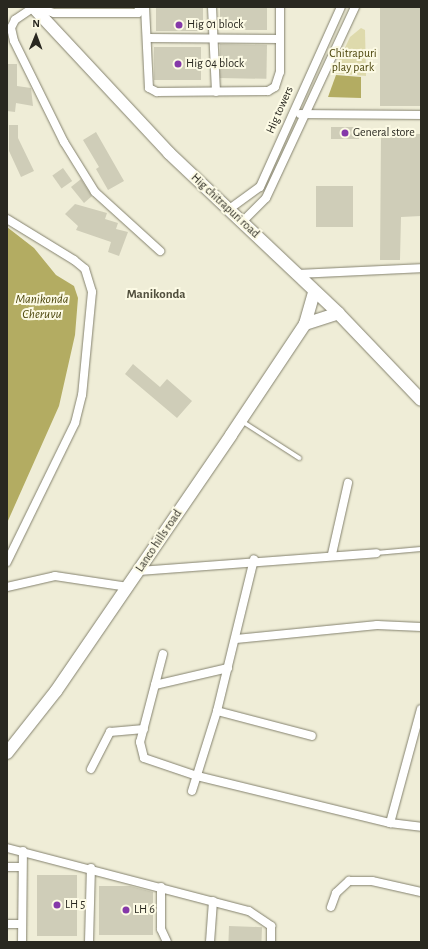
<!DOCTYPE html>
<style>
body{margin:0}
#map{position:relative;width:428px;height:949px;overflow:hidden;background:#efedd7;font-family:"Alegreya Sans",sans-serif}
div>[style]{position:absolute}
[style*='--x']{left:calc(var(--x)*1px);top:calc(var(--y)*1px);width:calc(var(--w)*1px);rotate:calc(var(--a)*1deg)}
.green>*{inset:0;background:#dedaac}
.water>*{inset:0;background:#b3ac62}
.building>*{inset:0;background:#cfcdb8;transform-origin:0 0}
.roads{filter:drop-shadow(0 0 1px #84826e) drop-shadow(0 0 1px #84826e)}
.lane>*{height:4px;margin:-2px;padding:0 2px;transform-origin:2px;border-radius:2px;background:#fff}
.street>*{height:8px;margin:-4px;padding:0 4px;transform-origin:4px;border-radius:4px;background:#fff}
.secondary>*{height:12px;margin:-6px;padding:0 6px;transform-origin:6px;border-radius:6px;background:#fff}
.dots>*{width:11px;height:11px;translate:-50% -50%;box-sizing:border-box;border:2px solid #fcfae4;border-radius:50%}
span{translate:-50% -50%;white-space:nowrap;text-align:center;line-height:1.15;-webkit-text-stroke:4px #fcfae4;paint-order:stroke}
.poi-label{font-size:12px;color:#292820}
.left{translate:0 -50%;text-align:left}
.park-label{font-size:12px;color:#4d470d}
.street-label{font-size:12px;color:#292820}
.neighbourhood-label{font-size:13px;color:#514f3d;font-weight:700}
.water-label{font-size:13px;color:#4e480e;font-style:italic}
.frame{position:absolute;inset:0;border:8px solid #292820;pointer-events:none}
.north{position:absolute;left:16px;top:16px;width:40px;height:40px;-webkit-text-stroke:3px #fcfae4;paint-order:stroke;rotate:1deg;font-size:11px;font-weight:700;line-height:16px;text-align:center;color:#292820}
.north::after{content:'';display:block;margin:auto;width:14px;height:18px;background:#292820;clip-path:polygon(50% 0,100% 100%,50% 72%,0 100%)}
</style>
<div id="map">
<div class="green">
<div style="clip-path:polygon(361px 28px,365px 30px,366px 76px,333px 73px,350px 37px)"></div>
</div>
<div class="water">
<div style="clip-path:polygon(336px 75px,361px 77px,361px 98px,328px 97px)"></div>
<div style="clip-path:polygon(7px 227px,34px 248px,56px 275px,74px 286px,78px 298px,75px 335px,59px 406px,7px 523px)"></div>
</div>
<div class="building">
<div style="left:156px;top:7px;width:47px;height:24px"></div>
<div style="left:220px;top:7px;width:47px;height:23px"></div>
<div style="left:380px;top:7px;width:41px;height:99px"></div>
<div style="left:220px;top:44px;width:47px;height:34px;rotate:1deg"></div>
<div style="left:154px;top:47px;width:47px;height:33px"></div>
<div style="clip-path:polygon(7px 64px,17px 64px,17px 86px,31px 88px,33px 106px,16px 103px,15px 112px,7px 111px)"></div>
<div style="clip-path:polygon(9px 125px,18px 125px,18px 138px,34px 171px,21px 177px,9px 151px)"></div>
<div style="left:331px;top:127px;width:28px;height:12px"></div>
<div style="clip-path:polygon(96px 132px,124px 181px,108px 190px,96px 169px,99px 167px,83px 140px)"></div>
<div style="clip-path:polygon(381px 133px,421px 134px,421px 216px,401px 217px,400px 260px,380px 260px)"></div>
<div style="left:63px;top:168px;width:16px;height:13px;rotate:55deg"></div>
<div style="clip-path:polygon(81px 179px,92px 196px,84px 203px,71px 187px)"></div>
<div style="left:316px;top:186px;width:37px;height:41px"></div>
<div style="clip-path:polygon(75px 204px,107px 213px,105px 219px,118px 223px,116px 229px,128px 232px,119px 256px,108px 252px,111px 242px,76px 230px,78px 226px,65px 214px)"></div>
<div style="clip-path:polygon(133px 364px,160px 387px,167px 379px,192px 401px,177px 418px,125px 374px)"></div>
<div style="left:37px;top:875px;width:40px;height:61px"></div>
<div style="clip-path:polygon(99px 886px,130px 886px,153px 892px,153px 935px,99px 935px)"></div>
<div style="left:229px;top:926px;width:33px;height:16px;rotate:2deg"></div>
</div>
<div class="roads">
<div class="lane">
<div style="--x:243;--y:422;--w:67;--a:32.7"></div>
<div style="--x:376;--y:553;--w:45;--a:-5.1"></div>
</div>
<div class="street">
<div style="--x:139;--y:7;--w:6;--a:99"></div>
<div style="--x:138;--y:13;--w:84;--a:180"></div>
<div style="--x:54;--y:13;--w:21;--a:-163"></div>
<div style="--x:34;--y:7;--w:23;--a:146"></div>
<div style="--x:15;--y:20;--w:9;--a:117"></div>
<div style="--x:11;--y:28;--w:13;--a:77"></div>
<div style="--x:14;--y:41;--w:113;--a:63.7"></div>
<div style="--x:64;--y:142;--w:59;--a:58.2"></div>
<div style="--x:95;--y:192;--w:88;--a:42.2"></div>
<div style="--x:145;--y:7;--w:81;--a:87.2"></div>
<div style="--x:149;--y:88;--w:9;--a:27"></div>
<div style="--x:157;--y:92;--w:111;--a:-0.5"></div>
<div style="--x:268;--y:91;--w:8;--a:-30"></div>
<div style="--x:275;--y:87;--w:16;--a:-72"></div>
<div style="--x:280;--y:72;--w:65;--a:-90"></div>
<div style="--x:212;--y:7;--w:85;--a:87.3"></div>
<div style="--x:147;--y:38;--w:133;--a:0.4"></div>
<div style="--x:300;--y:114;--w:121;--a:0.5"></div>
<div style="--x:228;--y:210;--w:39;--a:-36"></div>
<div style="--x:260;--y:187;--w:197;--a:-65.8"></div>
<div style="--x:7;--y:219;--w:79;--a:31.5"></div>
<div style="--x:74;--y:260;--w:14;--a:39"></div>
<div style="--x:85;--y:269;--w:24;--a:73"></div>
<div style="--x:92;--y:292;--w:103;--a:95.5"></div>
<div style="--x:82;--y:395;--w:29;--a:104"></div>
<div style="--x:75;--y:423;--w:155;--a:116.1"></div>
<div style="--x:241;--y:223;--w:35;--a:-45"></div>
<div style="--x:266;--y:198;--w:211;--a:-65"></div>
<div style="--x:296;--y:274;--w:125;--a:-2.7"></div>
<div style="--x:332;--y:554;--w:73;--a:-77.3"></div>
<div style="--x:139;--y:571;--w:238;--a:-4.3"></div>
<div style="--x:7;--y:587;--w:49;--a:-12.9"></div>
<div style="--x:55;--y:576;--w:74;--a:8.6"></div>
<div style="--x:236;--y:639;--w:142;--a:-5.7"></div>
<div style="--x:377;--y:625;--w:44;--a:2.6"></div>
<div style="--x:163;--y:654;--w:91;--a:104.6"></div>
<div style="--x:140;--y:742;--w:16;--a:76"></div>
<div style="--x:144;--y:758;--w:56;--a:18.8"></div>
<div style="--x:197;--y:776;--w:199;--a:13.7"></div>
<div style="--x:390;--y:823;--w:31;--a:7"></div>
<div style="--x:155;--y:685;--w:75;--a:-13.1"></div>
<div style="--x:217;--y:711;--w:98;--a:14.7"></div>
<div style="--x:91;--y:769;--w:42;--a:-62.8"></div>
<div style="--x:110;--y:732;--w:34;--a:-5"></div>
<div style="--x:192;--y:791;--w:84;--a:-72.6"></div>
<div style="--x:217;--y:711;--w:156;--a:-76.3"></div>
<div style="--x:390;--y:823;--w:118;--a:-74.8"></div>
<div style="--x:7;--y:848;--w:250;--a:14.6"></div>
<div style="--x:249;--y:911;--w:27;--a:34"></div>
<div style="--x:271;--y:926;--w:16;--a:90"></div>
<div style="--x:7;--y:867;--w:15;--a:0"></div>
<div style="--x:161;--y:887;--w:42;--a:90"></div>
<div style="--x:161;--y:929;--w:14;--a:65"></div>
<div style="--x:331;--y:907;--w:15;--a:-70"></div>
<div style="--x:336;--y:893;--w:18;--a:-43"></div>
<div style="--x:349;--y:881;--w:23;--a:0"></div>
<div style="--x:372;--y:881;--w:50;--a:12.7"></div>
<div style="--x:7;--y:924;--w:15;--a:0"></div>
<div style="--x:22;--y:942;--w:91;--a:-89.4"></div>
<div style="--x:89;--y:942;--w:74;--a:-88.5"></div>
<div style="--x:210;--y:942;--w:41;--a:-85.8"></div>
</div>
<div class="secondary">
<div style="--x:33;--y:7;--w:200;--a:47"></div>
<div style="--x:169;--y:153;--w:233;--a:43.4"></div>
<div style="--x:338;--y:313;--w:120;--a:46.3"></div>
<div style="--x:305;--y:324;--w:35;--a:-18"></div>
<div style="--x:7;--y:753;--w:79;--a:-51.7"></div>
<div style="--x:56;--y:691;--w:310;--a:-55.6"></div>
<div style="--x:231;--y:435;--w:133;--a:-56.3"></div>
<div style="--x:305;--y:324;--w:32;--a:-74"></div>
</div>
</div>
<div class="dots">
<div style="left:179px;top:25px;background:#8538a9"></div>
<div style="left:178px;top:64px;background:#8538a9"></div>
<div style="left:345px;top:133px;background:#8538a9"></div>
<div style="left:57px;top:905px;background:#8538a9"></div>
<div style="left:126px;top:910px;background:#8538a9"></div>
</div>
<div class="poi-label">
<span class="left" style="left:187px;top:25px">Hig 01 block</span>
<span class="left" style="left:186px;top:64px">Hig 04 block</span>
<span class="left" style="left:353px;top:133px">General store</span>
<span class="left" style="left:65px;top:905px">LH 5</span>
<span class="left" style="left:134px;top:910px">LH 6</span>
</div>
<div class="park-label">
<span style="left:353px;top:61px">Chitrapuri<br>play park</span>
</div>
<div class="street-label">
<span style="left:280px;top:110px;rotate:-66deg">Hig towers</span>
<span style="left:225px;top:206px;rotate:43deg">Hig chitrapuri road</span>
<span style="left:159px;top:541px;rotate:-56deg">Lanco hills road</span>
</div>
<div class="neighbourhood-label">
<span style="left:156px;top:295px">Manikonda</span>
</div>
<div class="water-label">
<span style="left:42px;top:308px">Manikonda<br>Cheruvu</span>
</div>
<div class="frame"></div>
<div class="north">N</div>
</div>
